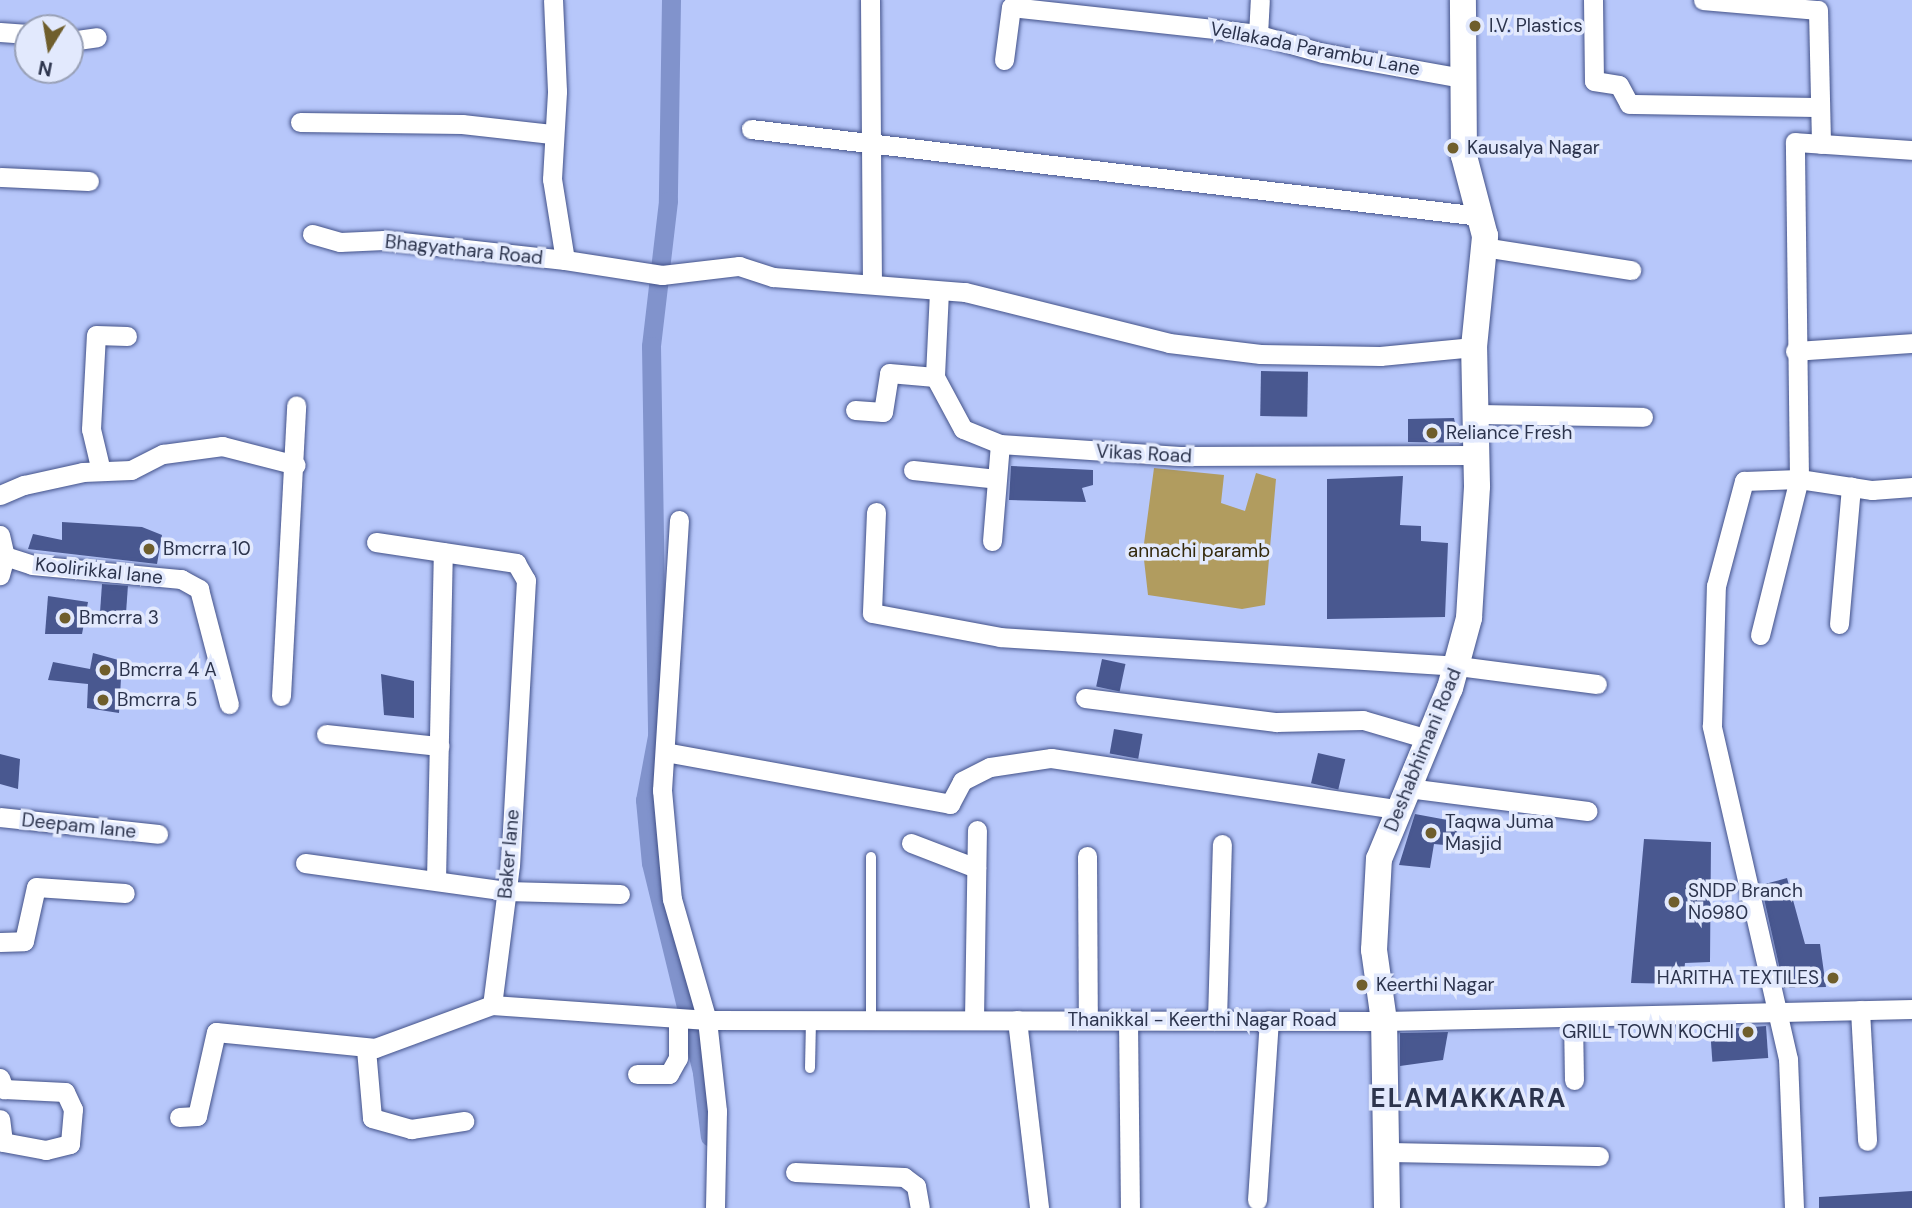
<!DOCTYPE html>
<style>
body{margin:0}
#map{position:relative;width:1912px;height:1208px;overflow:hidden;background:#b7c7fa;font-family:"DM Sans",sans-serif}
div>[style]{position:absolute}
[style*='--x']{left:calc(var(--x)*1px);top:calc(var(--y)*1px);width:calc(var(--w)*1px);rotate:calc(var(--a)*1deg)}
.green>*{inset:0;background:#b19c5f}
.canal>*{height:19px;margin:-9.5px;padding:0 9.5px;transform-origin:9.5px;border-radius:9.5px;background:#8193cc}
.building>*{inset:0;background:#495890;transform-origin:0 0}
.roads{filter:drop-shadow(0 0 2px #435289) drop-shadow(0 0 2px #435289)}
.lane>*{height:10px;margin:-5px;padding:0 5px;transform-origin:5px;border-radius:5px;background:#fff}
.street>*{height:19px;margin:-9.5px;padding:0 9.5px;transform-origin:9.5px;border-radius:9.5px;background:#fff}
.secondary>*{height:26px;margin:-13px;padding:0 13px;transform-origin:13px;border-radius:13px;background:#fff}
.dots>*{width:19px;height:19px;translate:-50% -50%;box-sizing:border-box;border:4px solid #e2e9fd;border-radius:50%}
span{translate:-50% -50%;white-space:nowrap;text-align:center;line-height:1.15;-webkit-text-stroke:7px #e2e9fd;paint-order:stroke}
.poi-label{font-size:19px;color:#2c344d}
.left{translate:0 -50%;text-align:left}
.right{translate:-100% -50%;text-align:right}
.street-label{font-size:19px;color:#2c344d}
.park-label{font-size:19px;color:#33290b}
.district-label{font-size:26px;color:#2c344d;font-weight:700;letter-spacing:2px}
.north{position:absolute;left:14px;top:14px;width:70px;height:70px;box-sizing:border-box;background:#e2e9fd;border:2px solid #99a1b7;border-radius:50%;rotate:191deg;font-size:19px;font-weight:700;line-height:28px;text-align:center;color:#2c344d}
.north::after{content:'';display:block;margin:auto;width:24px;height:32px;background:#6f5e2c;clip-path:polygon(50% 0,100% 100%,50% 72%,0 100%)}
</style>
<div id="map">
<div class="green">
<div style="clip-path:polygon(1154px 468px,1224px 475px,1221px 503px,1245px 511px,1256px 473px,1276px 479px,1265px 605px,1242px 609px,1148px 595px,1143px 551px)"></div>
</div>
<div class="canal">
<div style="--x:671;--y:0;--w:201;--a:90.9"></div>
<div style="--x:668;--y:201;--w:146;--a:96.7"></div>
<div style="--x:651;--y:346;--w:390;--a:89.1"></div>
<div style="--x:657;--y:736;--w:65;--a:100.6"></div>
<div style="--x:645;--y:800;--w:63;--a:84.6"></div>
<div style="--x:651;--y:863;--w:216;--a:76.3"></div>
<div style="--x:702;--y:1073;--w:64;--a:82.9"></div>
</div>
<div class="building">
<div style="left:1261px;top:371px;width:47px;height:45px;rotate:1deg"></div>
<div style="clip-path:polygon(1454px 418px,1459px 443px,1408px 442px,1408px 419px)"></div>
<div style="clip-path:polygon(1011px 466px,1093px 470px,1093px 485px,1082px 488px,1086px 502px,1009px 500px)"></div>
<div style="clip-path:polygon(1403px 476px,1400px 525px,1421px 526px,1421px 541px,1448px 543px,1445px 617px,1327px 619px,1327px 479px)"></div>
<div style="clip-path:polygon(62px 522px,142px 527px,162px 535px,157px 564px,28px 549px,33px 534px,62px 540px)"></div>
<div style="left:102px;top:584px;width:26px;height:29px;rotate:4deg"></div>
<div style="clip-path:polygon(48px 596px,88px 602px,82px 634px,45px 634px)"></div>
<div style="clip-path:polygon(93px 653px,122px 661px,119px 713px,87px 708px,88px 684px,48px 680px,53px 662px,90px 669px)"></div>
<div style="left:1102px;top:659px;width:24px;height:28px;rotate:12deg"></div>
<div style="clip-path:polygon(381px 674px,414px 681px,414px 718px,384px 715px)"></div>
<div style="left:1114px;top:729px;width:29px;height:25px;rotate:10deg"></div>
<div style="left:1318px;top:753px;width:28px;height:31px;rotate:13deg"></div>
<div style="clip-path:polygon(0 754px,20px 759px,18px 789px,0 784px)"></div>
<div style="clip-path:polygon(1415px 814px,1458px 822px,1455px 846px,1434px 844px,1430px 868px,1399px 865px)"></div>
<div style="clip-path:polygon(1644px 839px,1711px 842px,1710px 962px,1685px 963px,1683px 984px,1631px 983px)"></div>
<div style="clip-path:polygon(1787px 878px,1805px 944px,1820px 944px,1826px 987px,1784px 988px,1761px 885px)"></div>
<div style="left:1766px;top:1026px;width:32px;height:56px;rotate:86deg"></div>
<div style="clip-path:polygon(1448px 1032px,1443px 1060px,1400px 1066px,1400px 1033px)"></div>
<div style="clip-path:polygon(1912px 1191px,1912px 1208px,1819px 1208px,1819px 1197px)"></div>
</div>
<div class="roads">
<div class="lane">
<div style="--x:871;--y:1018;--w:161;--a:-90"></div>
<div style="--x:810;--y:1068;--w:49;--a:-88.8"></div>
</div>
<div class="street">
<div style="--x:870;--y:0;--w:283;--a:89.6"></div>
<div style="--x:1593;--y:0;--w:81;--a:89.3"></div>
<div style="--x:1594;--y:81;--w:25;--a:9"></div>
<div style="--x:1619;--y:85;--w:21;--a:62"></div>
<div style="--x:1629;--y:104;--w:191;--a:0.9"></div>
<div style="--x:1703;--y:0;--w:115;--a:5"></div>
<div style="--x:1818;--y:10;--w:134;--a:88.7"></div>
<div style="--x:0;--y:32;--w:28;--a:4"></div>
<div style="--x:1258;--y:35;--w:35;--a:-87"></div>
<div style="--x:70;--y:41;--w:27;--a:-8"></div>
<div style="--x:1004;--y:60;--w:53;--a:-82.5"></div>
<div style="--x:1011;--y:7;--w:242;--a:6.2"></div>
<div style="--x:1252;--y:33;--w:74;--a:15.7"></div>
<div style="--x:1323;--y:53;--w:141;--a:10.2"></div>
<div style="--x:300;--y:122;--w:162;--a:0.7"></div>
<div style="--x:462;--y:124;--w:90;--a:6.4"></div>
<div style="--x:751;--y:129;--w:734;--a:6.81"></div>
<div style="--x:0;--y:177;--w:89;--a:2.6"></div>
<div style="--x:312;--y:234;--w:29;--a:16"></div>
<div style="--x:340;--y:242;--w:44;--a:-2.6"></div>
<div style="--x:384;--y:240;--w:182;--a:6.3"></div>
<div style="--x:565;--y:260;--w:82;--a:-99.1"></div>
<div style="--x:552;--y:179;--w:88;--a:-86.7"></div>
<div style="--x:557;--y:91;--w:91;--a:-92.5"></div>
<div style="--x:1484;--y:247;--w:149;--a:8.9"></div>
<div style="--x:565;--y:260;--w:98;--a:8.8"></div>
<div style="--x:662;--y:275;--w:78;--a:-6.7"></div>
<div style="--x:739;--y:266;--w:36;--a:18"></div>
<div style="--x:773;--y:277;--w:193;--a:4.5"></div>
<div style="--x:965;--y:292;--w:210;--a:14"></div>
<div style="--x:1169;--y:343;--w:92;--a:6.9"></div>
<div style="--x:1260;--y:354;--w:120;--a:1"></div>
<div style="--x:1380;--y:356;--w:94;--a:-5.5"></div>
<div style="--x:939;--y:291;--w:86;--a:92.7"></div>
<div style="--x:935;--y:377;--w:59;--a:61.7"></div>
<div style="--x:963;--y:429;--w:40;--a:22"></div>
<div style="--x:1000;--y:444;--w:180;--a:3.8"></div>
<div style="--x:1180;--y:456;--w:294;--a:-0.2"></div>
<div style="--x:1795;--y:351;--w:117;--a:-3.9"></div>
<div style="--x:855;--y:410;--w:28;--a:4"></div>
<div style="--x:883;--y:412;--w:39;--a:-81"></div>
<div style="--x:889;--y:373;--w:46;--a:5"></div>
<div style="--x:1474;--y:414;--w:169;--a:1"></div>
<div style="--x:913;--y:470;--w:84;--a:6.1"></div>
<div style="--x:101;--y:471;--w:43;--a:-103.4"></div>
<div style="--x:91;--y:429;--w:94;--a:-87"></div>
<div style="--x:96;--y:335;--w:31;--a:2"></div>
<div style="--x:0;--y:495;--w:26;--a:-23"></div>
<div style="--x:24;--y:485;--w:60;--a:-12.4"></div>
<div style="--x:83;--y:472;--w:48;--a:-2.4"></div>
<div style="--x:131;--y:470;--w:36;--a:-27"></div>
<div style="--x:163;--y:454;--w:60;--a:-7.7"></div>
<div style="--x:222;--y:446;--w:76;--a:14.4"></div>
<div style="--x:876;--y:512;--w:101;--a:92.3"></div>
<div style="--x:872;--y:613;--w:130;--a:10.6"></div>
<div style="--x:1000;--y:637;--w:459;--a:3.6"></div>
<div style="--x:1458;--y:666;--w:140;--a:7.4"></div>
<div style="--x:679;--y:520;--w:271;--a:93.6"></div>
<div style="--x:662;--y:790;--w:109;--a:84.8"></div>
<div style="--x:672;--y:899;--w:126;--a:73.9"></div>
<div style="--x:707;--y:1020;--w:92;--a:83.7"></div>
<div style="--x:717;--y:1111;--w:97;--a:91.2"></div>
<div style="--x:0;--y:535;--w:22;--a:77"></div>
<div style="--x:5;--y:556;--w:20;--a:105"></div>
<div style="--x:992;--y:541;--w:97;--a:-85.3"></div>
<div style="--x:376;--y:542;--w:142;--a:8.5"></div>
<div style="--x:516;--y:563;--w:20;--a:60"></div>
<div style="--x:526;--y:580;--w:285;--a:93.2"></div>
<div style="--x:510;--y:865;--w:141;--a:97.3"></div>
<div style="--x:5;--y:556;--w:28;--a:18"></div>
<div style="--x:32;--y:565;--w:150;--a:5.4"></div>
<div style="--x:181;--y:579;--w:21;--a:29"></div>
<div style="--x:199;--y:589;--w:119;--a:75.4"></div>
<div style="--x:1839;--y:624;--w:138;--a:-85"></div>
<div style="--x:1760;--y:635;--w:161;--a:-76"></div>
<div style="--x:1799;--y:479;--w:337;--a:-90.7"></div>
<div style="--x:1795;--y:142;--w:117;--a:3.9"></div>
<div style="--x:281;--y:696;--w:291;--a:-87"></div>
<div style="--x:1085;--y:698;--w:193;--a:7.2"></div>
<div style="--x:1276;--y:722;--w:87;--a:-1.3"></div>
<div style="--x:1363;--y:720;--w:68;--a:16.3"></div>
<div style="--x:326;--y:734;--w:114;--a:6.1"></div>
<div style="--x:665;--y:752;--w:290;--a:10.3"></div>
<div style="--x:950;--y:804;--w:26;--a:-62"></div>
<div style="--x:962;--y:781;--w:31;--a:-27"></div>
<div style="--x:990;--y:767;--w:62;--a:-8.4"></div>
<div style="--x:1051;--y:758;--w:351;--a:8.4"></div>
<div style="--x:1408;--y:788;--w:181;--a:7.3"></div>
<div style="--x:0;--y:817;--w:159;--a:6.1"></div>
<div style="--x:911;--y:843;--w:70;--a:21"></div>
<div style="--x:1087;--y:856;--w:164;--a:89.7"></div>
<div style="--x:305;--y:863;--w:203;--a:7.9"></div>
<div style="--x:506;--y:891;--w:114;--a:1.5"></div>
<div style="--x:436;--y:880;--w:328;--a:-88.8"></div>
<div style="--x:0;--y:942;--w:24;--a:-2"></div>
<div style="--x:24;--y:941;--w:55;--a:-77.5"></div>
<div style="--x:36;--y:887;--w:89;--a:3.9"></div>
<div style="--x:1860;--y:1010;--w:131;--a:86.9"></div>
<div style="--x:1573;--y:1018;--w:62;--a:89.1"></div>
<div style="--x:974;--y:1019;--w:189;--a:-89.1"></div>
<div style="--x:1017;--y:1020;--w:189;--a:83.3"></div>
<div style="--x:1128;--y:1020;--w:188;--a:89.4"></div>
<div style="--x:1217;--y:1020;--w:176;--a:-88.4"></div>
<div style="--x:366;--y:1049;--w:69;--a:85"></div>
<div style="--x:372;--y:1118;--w:41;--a:15.8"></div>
<div style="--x:411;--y:1129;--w:54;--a:-8.6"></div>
<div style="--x:637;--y:1074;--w:32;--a:0"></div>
<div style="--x:669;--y:1074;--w:18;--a:-61"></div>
<div style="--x:678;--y:1058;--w:39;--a:-90"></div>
<div style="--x:0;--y:1078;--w:12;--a:70"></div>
<div style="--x:4;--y:1089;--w:61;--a:2.8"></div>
<div style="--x:65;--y:1092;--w:19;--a:65"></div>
<div style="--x:73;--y:1109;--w:35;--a:95"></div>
<div style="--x:70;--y:1144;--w:25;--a:166"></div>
<div style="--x:46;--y:1150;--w:44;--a:-169.5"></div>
<div style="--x:3;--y:1142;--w:23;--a:-97"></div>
<div style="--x:179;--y:1117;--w:18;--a:-3"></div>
<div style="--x:197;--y:1116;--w:86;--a:-77.3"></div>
<div style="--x:216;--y:1032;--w:160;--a:5.7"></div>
<div style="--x:375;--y:1048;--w:125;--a:-20.2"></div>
<div style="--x:492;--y:1005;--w:216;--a:4"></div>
<div style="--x:707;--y:1020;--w:677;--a:0.08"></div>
<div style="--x:1384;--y:1021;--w:528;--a:-1.3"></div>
<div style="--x:1386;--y:1152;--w:213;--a:1.1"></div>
<div style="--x:795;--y:1172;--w:109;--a:2.6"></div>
<div style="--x:904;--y:1177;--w:15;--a:37"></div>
<div style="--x:916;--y:1186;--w:22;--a:80"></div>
<div style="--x:1257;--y:1200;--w:180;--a:-86.2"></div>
<div style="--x:1794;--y:1208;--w:149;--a:-92.3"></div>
<div style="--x:1788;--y:1059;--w:342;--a:-102.9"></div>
<div style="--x:1712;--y:726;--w:140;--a:-88.4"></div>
<div style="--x:1716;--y:586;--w:109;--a:-75.1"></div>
<div style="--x:1744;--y:481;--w:55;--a:-2.1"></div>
<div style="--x:1799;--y:479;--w:74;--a:8.6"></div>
<div style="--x:1872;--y:490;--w:40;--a:-4.3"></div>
</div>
<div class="secondary">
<div style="--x:1387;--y:1208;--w:187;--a:-90.9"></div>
<div style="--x:1384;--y:1021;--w:72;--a:-98"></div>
<div style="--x:1374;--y:950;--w:91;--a:-86.9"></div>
<div style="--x:1379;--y:859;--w:185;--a:-67.5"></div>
<div style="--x:1450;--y:688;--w:73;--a:-74.8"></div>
<div style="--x:1469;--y:618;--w:132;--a:-86.5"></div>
<div style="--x:1477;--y:486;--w:139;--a:-91.2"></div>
<div style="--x:1474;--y:347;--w:112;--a:-84.3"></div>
<div style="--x:1485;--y:236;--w:83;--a:-104.7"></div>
<div style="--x:1464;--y:156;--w:156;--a:-90.4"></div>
</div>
</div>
<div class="dots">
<div style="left:1475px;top:26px;background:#6f5e2c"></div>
<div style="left:1453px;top:148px;background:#6f5e2c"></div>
<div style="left:1432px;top:433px;background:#6f5e2c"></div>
<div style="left:149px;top:549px;background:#6f5e2c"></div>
<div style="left:65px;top:618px;background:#6f5e2c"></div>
<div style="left:105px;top:670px;background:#6f5e2c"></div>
<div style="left:103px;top:700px;background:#6f5e2c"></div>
<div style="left:1431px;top:833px;background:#6f5e2c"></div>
<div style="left:1674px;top:902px;background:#6f5e2c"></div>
<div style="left:1833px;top:978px;background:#6f5e2c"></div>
<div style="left:1362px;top:985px;background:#6f5e2c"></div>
<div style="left:1748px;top:1032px;background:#6f5e2c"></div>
</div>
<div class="poi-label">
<span class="left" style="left:1489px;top:26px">I.V. Plastics</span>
<span class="left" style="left:1467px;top:148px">Kausalya Nagar</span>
<span class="left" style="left:1446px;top:433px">Reliance Fresh</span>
<span class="left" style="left:163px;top:549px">Bmcrra 10</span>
<span class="left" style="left:79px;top:618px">Bmcrra 3</span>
<span class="left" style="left:119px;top:670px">Bmcrra 4 A</span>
<span class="left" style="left:117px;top:700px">Bmcrra 5</span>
<span class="left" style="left:1445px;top:833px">Taqwa Juma<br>Masjid</span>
<span class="left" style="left:1688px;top:902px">SNDP Branch<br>No980</span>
<span class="right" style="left:1819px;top:978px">HARITHA TEXTILES</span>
<span class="left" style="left:1376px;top:985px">Keerthi Nagar</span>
<span class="right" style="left:1734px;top:1032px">GRILL TOWN KOCHI</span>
</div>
<div class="street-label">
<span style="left:1315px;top:49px;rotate:11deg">Vellakada Parambu Lane</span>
<span style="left:464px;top:250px;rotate:6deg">Bhagyathara Road</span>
<span style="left:1144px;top:454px;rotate:3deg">Vikas Road</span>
<span style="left:99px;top:571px;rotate:6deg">Koolirikkal lane</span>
<span style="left:1423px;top:750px;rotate:-68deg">Deshabhimani Road</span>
<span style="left:79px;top:826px;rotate:6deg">Deepam lane</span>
<span style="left:509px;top:854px;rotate:-85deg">Baker lane</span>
<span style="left:1202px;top:1020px">Thanikkal - Keerthi Nagar Road</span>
</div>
<div class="park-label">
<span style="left:1199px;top:551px">annachi paramb</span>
</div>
<div class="district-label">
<span style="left:1469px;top:1099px">ELAMAKKARA</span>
</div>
<div class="north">N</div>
</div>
